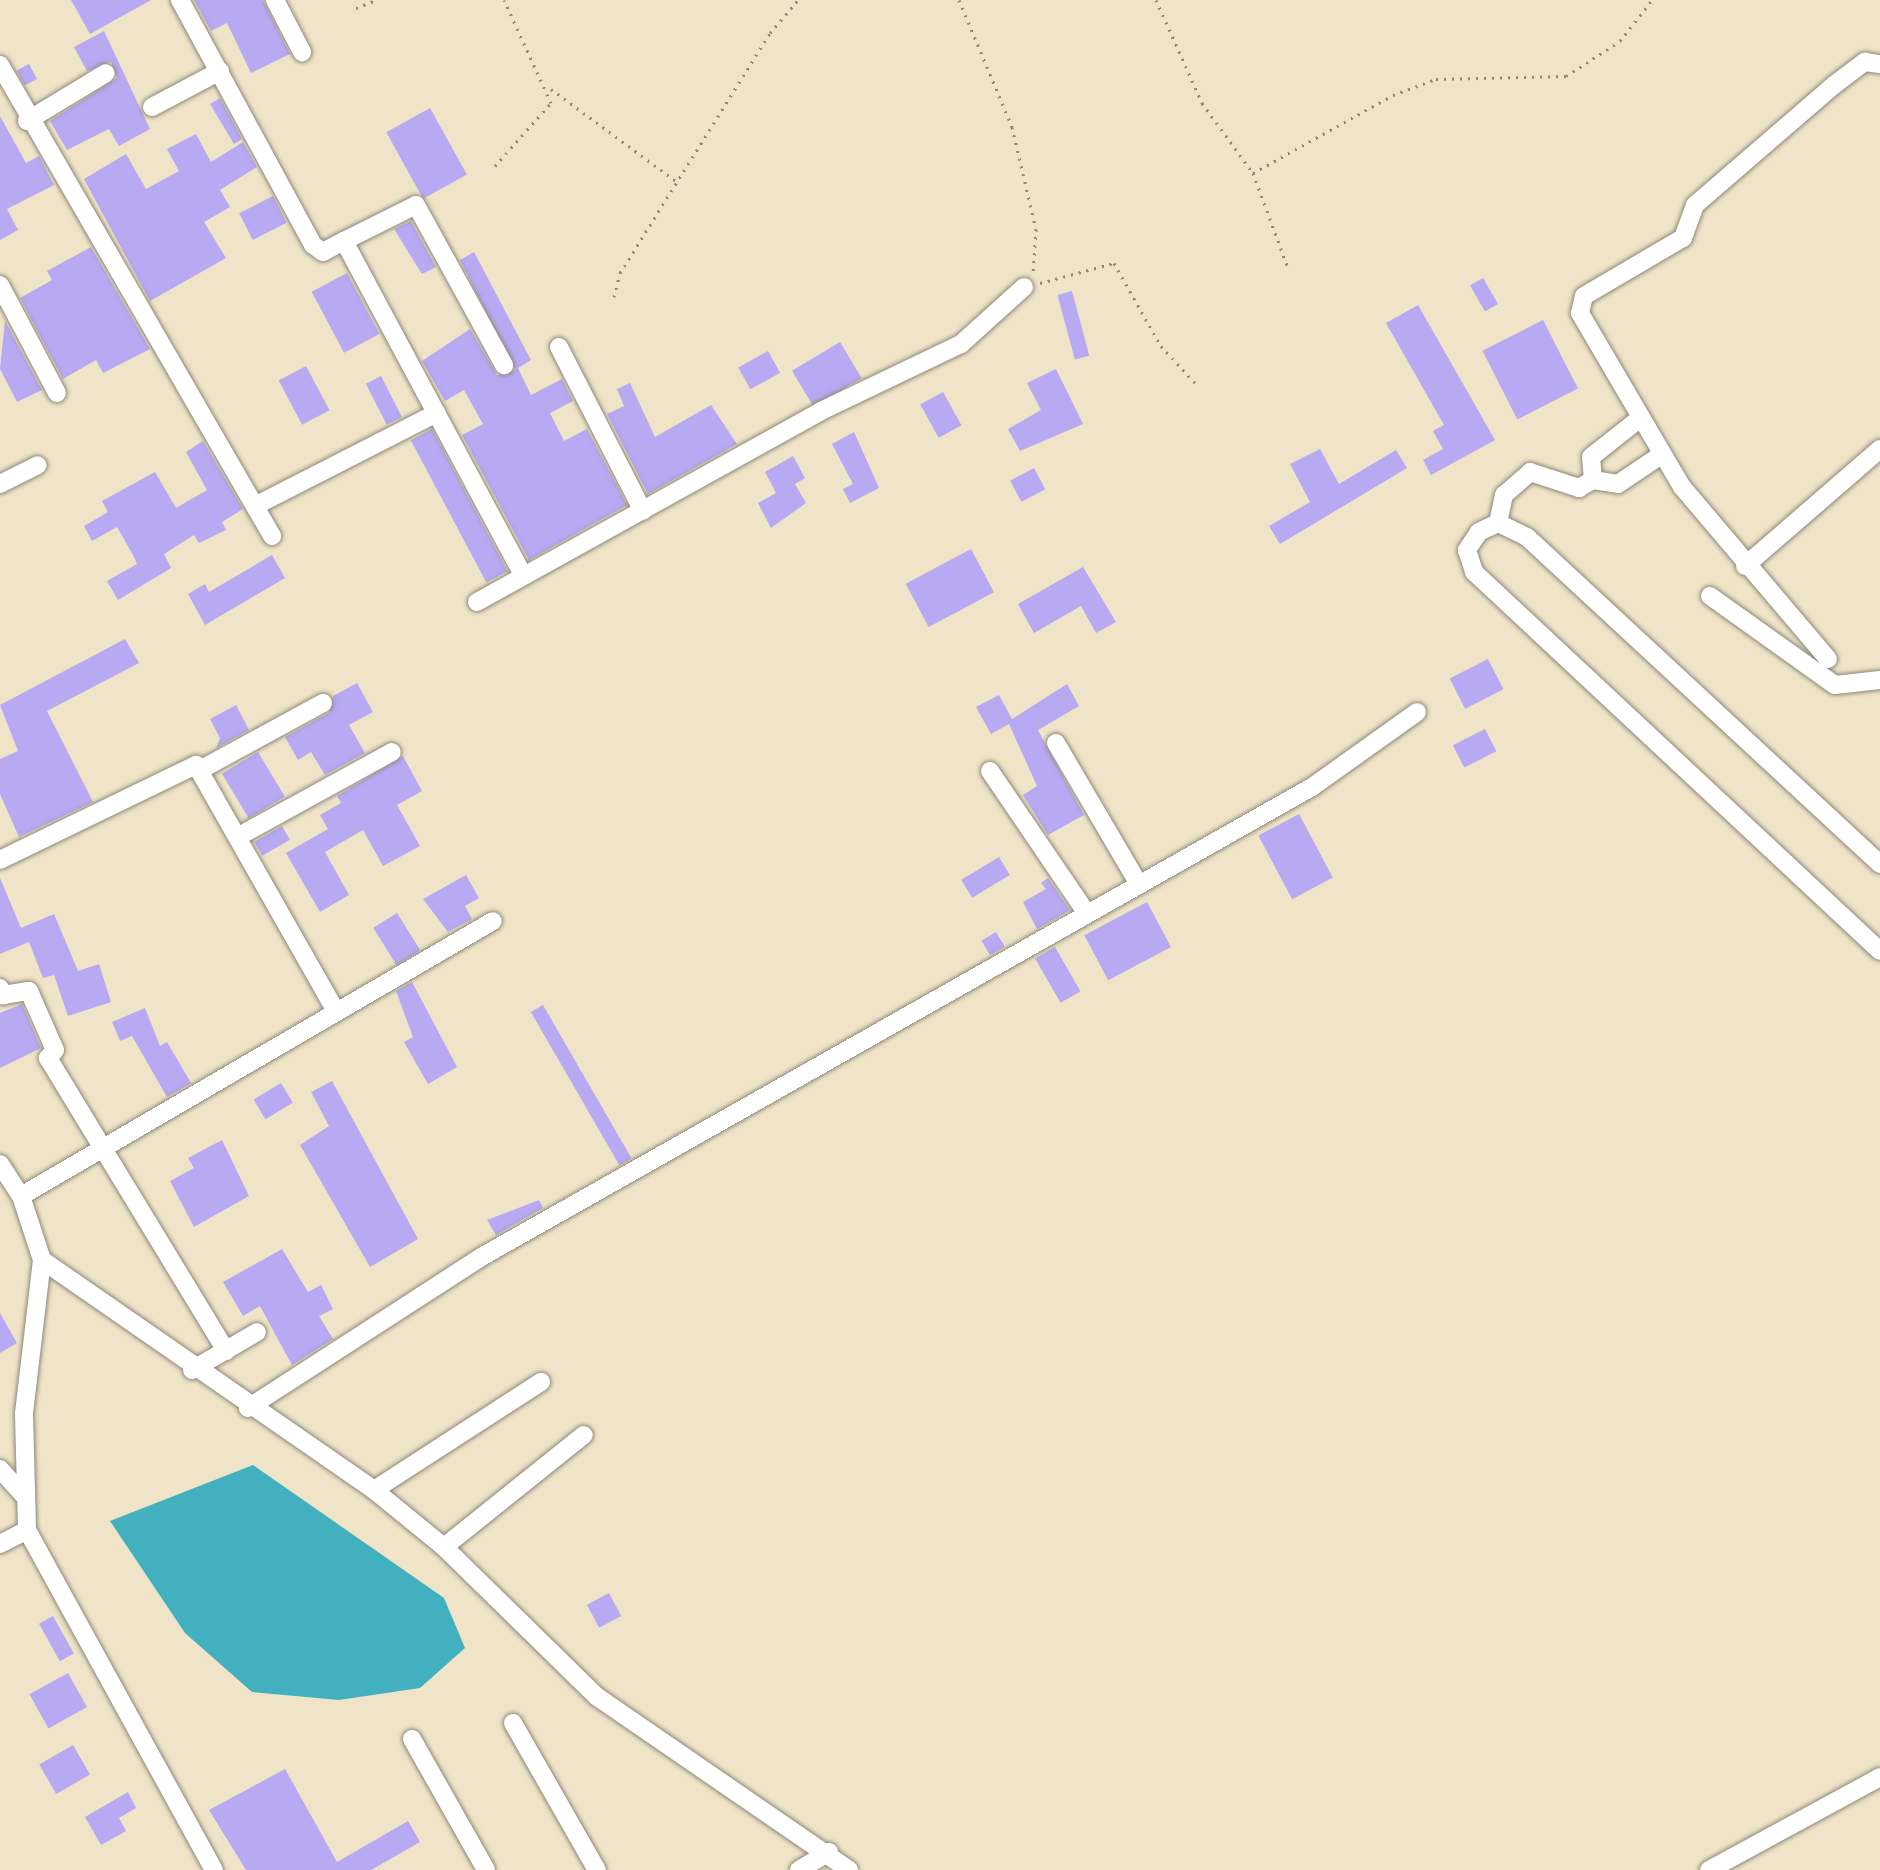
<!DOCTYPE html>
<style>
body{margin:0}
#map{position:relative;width:1880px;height:1870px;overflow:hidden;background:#efe4c7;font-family:"Playpen Sans",sans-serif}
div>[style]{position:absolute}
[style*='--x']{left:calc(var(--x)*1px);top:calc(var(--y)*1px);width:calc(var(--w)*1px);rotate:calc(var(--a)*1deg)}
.water>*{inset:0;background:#42b0bf}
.building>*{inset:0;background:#b7a9f2;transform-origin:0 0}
.path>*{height:3px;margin-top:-1.5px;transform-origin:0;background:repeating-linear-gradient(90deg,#8d8879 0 2px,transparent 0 8px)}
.roads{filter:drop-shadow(0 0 2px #8d8879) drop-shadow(0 0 2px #8d8879)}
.minor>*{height:18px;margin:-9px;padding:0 9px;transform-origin:9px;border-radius:9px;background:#fff}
span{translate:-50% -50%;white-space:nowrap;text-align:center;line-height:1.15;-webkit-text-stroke:7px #fdfcf7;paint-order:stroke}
</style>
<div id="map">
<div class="water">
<div style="clip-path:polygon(253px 1465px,444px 1598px,465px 1648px,420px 1688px,339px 1700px,252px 1692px,185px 1633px,110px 1521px)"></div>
</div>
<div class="building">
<div style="clip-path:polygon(71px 0,151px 0,90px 34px)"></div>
<div style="clip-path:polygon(194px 0,263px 0,290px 54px,251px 73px,227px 23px,211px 31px)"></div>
<div style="clip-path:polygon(104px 31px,150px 129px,119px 146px,109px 129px,67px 150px,50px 121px,117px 78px,111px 62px,87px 71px,74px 47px)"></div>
<div style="left:29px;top:64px;width:17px;height:14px;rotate:62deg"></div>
<div style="clip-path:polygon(220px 98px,242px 139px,234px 144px,210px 104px)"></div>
<div style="left:430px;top:108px;width:76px;height:50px;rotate:61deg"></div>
<div style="clip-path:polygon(0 116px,26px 163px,39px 156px,54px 185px,7px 209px,18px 230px,0 240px)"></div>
<div style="clip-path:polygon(196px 134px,211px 162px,243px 142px,257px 167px,220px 190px,230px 207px,204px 222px,226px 258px,150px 301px,84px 179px,126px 154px,146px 189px,179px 171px,167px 149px)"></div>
<div style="left:273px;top:196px;width:30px;height:38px;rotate:63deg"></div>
<div style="clip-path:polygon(411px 221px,436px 267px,422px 274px,394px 229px)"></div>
<div style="clip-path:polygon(91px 247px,150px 349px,103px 373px,96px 360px,63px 379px,20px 298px,52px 280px,47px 271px)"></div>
<div style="clip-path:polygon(474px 252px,531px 360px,518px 368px,531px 395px,562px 379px,573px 401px,550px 413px,564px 441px,587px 429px,627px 505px,529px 560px,462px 435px,483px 424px,464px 390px,445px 401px,422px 361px,470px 329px,497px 375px,515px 370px,460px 260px)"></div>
<div style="left:347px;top:273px;width:69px;height:40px;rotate:62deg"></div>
<div style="left:1483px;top:278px;width:30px;height:15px;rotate:60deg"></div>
<div style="left:1072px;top:291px;width:67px;height:15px;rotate:75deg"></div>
<div style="clip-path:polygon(1418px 305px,1495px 440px,1431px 475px,1423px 460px,1443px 449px,1433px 431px,1444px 425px,1386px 323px)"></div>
<div style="left:1543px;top:320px;width:77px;height:68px;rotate:63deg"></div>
<div style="clip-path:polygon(5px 321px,42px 390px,17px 402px,0 369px)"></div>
<div style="left:840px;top:342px;width:42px;height:56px;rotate:59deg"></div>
<div style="left:768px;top:351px;width:25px;height:34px;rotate:61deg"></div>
<div style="left:306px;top:366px;width:50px;height:31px;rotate:62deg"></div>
<div style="clip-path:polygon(1056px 369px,1083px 424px,1020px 451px,1008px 429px,1041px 410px,1027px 383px)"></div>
<div style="left:381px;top:376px;width:46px;height:17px;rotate:63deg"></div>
<div style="clip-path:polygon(630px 383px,655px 437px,711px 405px,737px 444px,648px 494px,607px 414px,624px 406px,617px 389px)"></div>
<div style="left:943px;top:392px;width:38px;height:26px;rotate:61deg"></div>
<div style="left:432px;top:429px;width:161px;height:24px;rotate:62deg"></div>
<div style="clip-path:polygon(854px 432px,879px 488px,850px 503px,843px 489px,853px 484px,832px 444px)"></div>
<div style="clip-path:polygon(203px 441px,243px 509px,222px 522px,226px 530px,199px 543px,194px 535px,164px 554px,171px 568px,118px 600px,107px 581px,137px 564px,133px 555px,117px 527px,92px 541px,84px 526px,108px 512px,102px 501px,155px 472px,176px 508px,207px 490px,186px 452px)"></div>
<div style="clip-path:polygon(1320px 449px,1339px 484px,1396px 450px,1407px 468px,1280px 544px,1269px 526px,1310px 502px,1290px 464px)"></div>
<div style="clip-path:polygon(793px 456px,805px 478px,795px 484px,806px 503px,771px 528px,758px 503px,776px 493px,765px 472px)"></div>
<div style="left:1034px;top:468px;width:24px;height:27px;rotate:62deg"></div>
<div style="left:971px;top:549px;width:49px;height:74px;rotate:62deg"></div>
<div style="clip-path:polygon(272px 555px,285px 578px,205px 625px,188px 594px,205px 584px,209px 592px)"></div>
<div style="clip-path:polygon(1083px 567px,1116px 622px,1096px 633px,1081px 606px,1034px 633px,1018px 604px)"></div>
<div style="clip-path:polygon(125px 639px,139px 663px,47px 711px,93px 802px,19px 837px,0 794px,0 759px,18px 751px,0 705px)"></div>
<div style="left:1488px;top:659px;width:34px;height:43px;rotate:63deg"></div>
<div style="clip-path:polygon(357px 683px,373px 712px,349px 725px,365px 753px,325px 775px,311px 752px,298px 760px,285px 737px,329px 713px,333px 696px)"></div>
<div style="clip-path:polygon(1067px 684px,1079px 706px,1038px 730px,1084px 815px,1048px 835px,1023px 795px,1037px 786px,1009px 724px,991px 734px,976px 707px,999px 695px,1012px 719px)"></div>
<div style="clip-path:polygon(236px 705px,249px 730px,216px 748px,220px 738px,210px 719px)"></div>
<div style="left:1485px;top:729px;width:25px;height:36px;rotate:63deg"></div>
<div style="left:258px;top:752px;width:52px;height:42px;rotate:59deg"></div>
<div style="clip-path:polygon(403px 756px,422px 791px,397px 805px,420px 846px,383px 866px,363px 830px,325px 852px,349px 895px,320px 912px,286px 853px,328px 829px,320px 815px,341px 803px,337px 796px)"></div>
<div style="left:1299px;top:814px;width:72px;height:46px;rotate:62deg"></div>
<div style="left:282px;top:826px;width:16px;height:32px;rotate:60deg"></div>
<div style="left:999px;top:857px;width:21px;height:44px;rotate:59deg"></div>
<div style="clip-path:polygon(466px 875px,479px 898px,465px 906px,472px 919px,448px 932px,423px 899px)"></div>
<div style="clip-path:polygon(0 878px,21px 928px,54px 914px,78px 971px,99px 964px,111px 1002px,68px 1016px,54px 975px,43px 978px,29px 942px,0 954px)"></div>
<div style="clip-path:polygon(1048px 878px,1070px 910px,1037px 929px,1023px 902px,1046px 889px,1041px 883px)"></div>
<div style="left:1147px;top:902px;width:51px;height:71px;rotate:62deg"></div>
<div style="left:397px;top:913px;width:44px;height:28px;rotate:58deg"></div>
<div style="left:996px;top:932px;width:17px;height:17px;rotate:59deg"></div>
<div style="left:1055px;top:947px;width:51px;height:23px;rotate:60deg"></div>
<div style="clip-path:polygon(412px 982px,457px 1067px,428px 1084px,404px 1042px,413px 1037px,396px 991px)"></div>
<div style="clip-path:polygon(22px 1004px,41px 1048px,0 1068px,0 1013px)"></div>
<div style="left:543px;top:1005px;width:177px;height:14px;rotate:60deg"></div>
<div style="clip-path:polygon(145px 1008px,160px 1046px,167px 1042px,191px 1083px,167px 1097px,132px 1036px,120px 1041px,112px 1022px)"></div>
<div style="clip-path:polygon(332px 1081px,418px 1239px,370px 1267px,300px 1145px,329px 1126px,311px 1092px)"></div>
<div style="left:281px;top:1083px;width:23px;height:32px;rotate:59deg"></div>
<div style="clip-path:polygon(222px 1140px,249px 1196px,194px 1227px,170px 1181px,194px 1168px,188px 1158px)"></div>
<div style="clip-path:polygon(539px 1200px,543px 1208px,496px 1235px,487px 1220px)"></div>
<div style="clip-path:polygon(282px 1249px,308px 1292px,321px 1285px,333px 1309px,319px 1316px,333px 1339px,292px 1365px,260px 1306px,243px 1316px,223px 1282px)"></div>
<div style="clip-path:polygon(0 1313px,17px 1343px,0 1353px)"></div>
<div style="left:609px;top:1593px;width:26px;height:25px;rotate:62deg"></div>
<div style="left:53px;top:1616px;width:43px;height:16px;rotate:61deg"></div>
<div style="left:68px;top:1673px;width:39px;height:44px;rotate:61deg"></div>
<div style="left:73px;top:1745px;width:34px;height:39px;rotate:60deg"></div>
<div style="clip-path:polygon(285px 1769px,337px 1862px,408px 1821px,420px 1842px,371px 1870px,246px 1870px,209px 1810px)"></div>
<div style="clip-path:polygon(128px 1792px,136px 1808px,119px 1818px,126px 1831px,101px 1845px,85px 1817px)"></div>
</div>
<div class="path">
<div style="--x:959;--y:0;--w:138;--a:67.3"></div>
<div style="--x:1012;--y:127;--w:105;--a:76.8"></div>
<div style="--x:1036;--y:229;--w:45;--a:93.8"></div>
<div style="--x:1156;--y:0;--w:113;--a:65.9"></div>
<div style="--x:1202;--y:103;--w:87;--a:53.9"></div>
<div style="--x:1253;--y:173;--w:104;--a:69.8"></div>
<div style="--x:356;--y:8;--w:22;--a:-22"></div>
<div style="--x:551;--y:89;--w:157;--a:36.4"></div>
<div style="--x:495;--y:166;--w:84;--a:-48.4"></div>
<div style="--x:551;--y:103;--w:113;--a:-114.5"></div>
<div style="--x:1253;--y:173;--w:160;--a:-29.1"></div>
<div style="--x:1393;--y:95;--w:46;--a:-20.4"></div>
<div style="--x:1436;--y:79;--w:130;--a:-1.3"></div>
<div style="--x:1566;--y:76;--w:64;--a:-32.9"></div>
<div style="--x:1620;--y:41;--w:52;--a:-52"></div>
<div style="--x:1040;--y:283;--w:77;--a:-15.1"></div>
<div style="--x:1114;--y:263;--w:95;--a:60.5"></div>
<div style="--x:1161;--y:346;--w:50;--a:47.4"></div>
<div style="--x:614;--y:297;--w:25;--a:-76"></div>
<div style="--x:620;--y:273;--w:283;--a:-58"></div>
<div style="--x:770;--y:33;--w:43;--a:-49.7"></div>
</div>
<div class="roads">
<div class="minor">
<div style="--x:180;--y:0;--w:279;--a:61.5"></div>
<div style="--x:313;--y:245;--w:12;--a:35"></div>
<div style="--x:323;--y:252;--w:24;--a:-28"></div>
<div style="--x:344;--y:241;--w:380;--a:61.8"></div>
<div style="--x:275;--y:0;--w:59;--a:62.6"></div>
<div style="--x:0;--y:65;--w:544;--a:59.99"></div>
<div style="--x:152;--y:107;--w:77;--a:-27.9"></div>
<div style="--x:27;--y:121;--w:92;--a:-31.3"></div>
<div style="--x:344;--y:241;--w:80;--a:-26.6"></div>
<div style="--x:416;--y:205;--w:183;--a:61.2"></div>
<div style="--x:0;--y:285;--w:122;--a:62.2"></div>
<div style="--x:559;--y:347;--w:184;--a:62.9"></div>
<div style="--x:1639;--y:419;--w:61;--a:141.6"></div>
<div style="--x:1591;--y:457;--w:23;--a:85"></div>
<div style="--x:1593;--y:480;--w:25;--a:9"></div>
<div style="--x:1618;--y:484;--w:52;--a:-34"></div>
<div style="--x:0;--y:484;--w:42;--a:-26.6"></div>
<div style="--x:255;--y:506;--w:204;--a:-27.1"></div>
<div style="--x:1498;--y:523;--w:29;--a:-78"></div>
<div style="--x:1504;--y:495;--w:35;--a:-41"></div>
<div style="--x:1530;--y:472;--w:52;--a:18.1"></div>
<div style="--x:1579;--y:488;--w:16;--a:-30"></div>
<div style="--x:1745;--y:566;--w:179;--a:-40.9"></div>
<div style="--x:1710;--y:596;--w:153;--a:35.5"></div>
<div style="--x:1835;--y:685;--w:45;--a:-6.3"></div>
<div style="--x:477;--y:602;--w:393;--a:-29"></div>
<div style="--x:821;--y:411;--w:155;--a:-25.6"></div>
<div style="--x:961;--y:344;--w:85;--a:-42.1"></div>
<div style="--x:1828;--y:659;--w:226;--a:-130.3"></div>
<div style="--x:1682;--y:487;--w:202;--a:-120.4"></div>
<div style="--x:1580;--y:313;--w:17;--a:-77"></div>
<div style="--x:1584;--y:296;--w:115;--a:-30.4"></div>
<div style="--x:1683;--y:238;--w:35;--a:-70"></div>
<div style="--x:1695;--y:205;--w:184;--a:-40.8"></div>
<div style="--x:1834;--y:85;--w:39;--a:-37"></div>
<div style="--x:1865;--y:62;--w:15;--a:8"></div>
<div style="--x:1056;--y:743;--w:160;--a:59.6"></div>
<div style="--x:200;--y:770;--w:140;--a:-28.6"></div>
<div style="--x:990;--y:771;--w:171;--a:55.8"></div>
<div style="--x:241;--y:835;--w:172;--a:-28.8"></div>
<div style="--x:0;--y:860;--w:218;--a:-25.9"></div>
<div style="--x:196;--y:765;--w:283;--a:60.4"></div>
<div style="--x:1880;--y:864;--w:481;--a:-137.2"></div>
<div style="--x:1527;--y:537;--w:32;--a:-154"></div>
<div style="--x:1498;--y:523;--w:21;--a:155"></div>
<div style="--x:1479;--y:532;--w:22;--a:124"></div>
<div style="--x:1467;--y:550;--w:23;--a:72"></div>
<div style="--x:1474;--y:572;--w:555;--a:43.03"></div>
<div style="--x:0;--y:988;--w:8;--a:67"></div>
<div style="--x:3;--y:995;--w:26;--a:-9"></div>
<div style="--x:29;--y:991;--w:64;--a:66.2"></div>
<div style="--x:55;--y:1050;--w:11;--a:131"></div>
<div style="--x:48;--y:1058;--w:343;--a:58.7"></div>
<div style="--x:0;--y:1164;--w:38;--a:57"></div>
<div style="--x:21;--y:1196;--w:67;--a:71.8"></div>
<div style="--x:42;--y:1260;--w:155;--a:96.7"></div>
<div style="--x:24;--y:1414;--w:116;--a:88.5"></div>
<div style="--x:27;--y:1530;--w:388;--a:61.2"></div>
<div style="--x:21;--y:1196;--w:546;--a:-30.23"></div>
<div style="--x:42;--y:1260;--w:404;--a:34.7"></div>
<div style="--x:374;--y:1490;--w:90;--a:39.2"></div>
<div style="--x:444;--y:1547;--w:213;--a:44.4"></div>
<div style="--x:596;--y:1696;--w:307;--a:34.5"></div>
<div style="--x:192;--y:1370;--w:75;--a:-30.3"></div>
<div style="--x:248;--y:1408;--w:280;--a:-32.9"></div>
<div style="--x:483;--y:1256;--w:952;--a:-29.5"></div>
<div style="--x:1312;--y:787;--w:129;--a:-35.5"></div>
<div style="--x:0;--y:1469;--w:36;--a:48"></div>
<div style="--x:374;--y:1490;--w:199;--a:-32.9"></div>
<div style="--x:0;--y:1544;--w:30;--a:-27"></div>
<div style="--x:444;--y:1547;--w:179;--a:-38.7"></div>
<div style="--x:513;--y:1723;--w:169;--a:60.3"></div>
<div style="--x:412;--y:1739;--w:150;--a:60.5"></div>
<div style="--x:799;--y:1870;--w:35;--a:-31"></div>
<div style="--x:1709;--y:1870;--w:195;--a:-28.5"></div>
</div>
</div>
</div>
